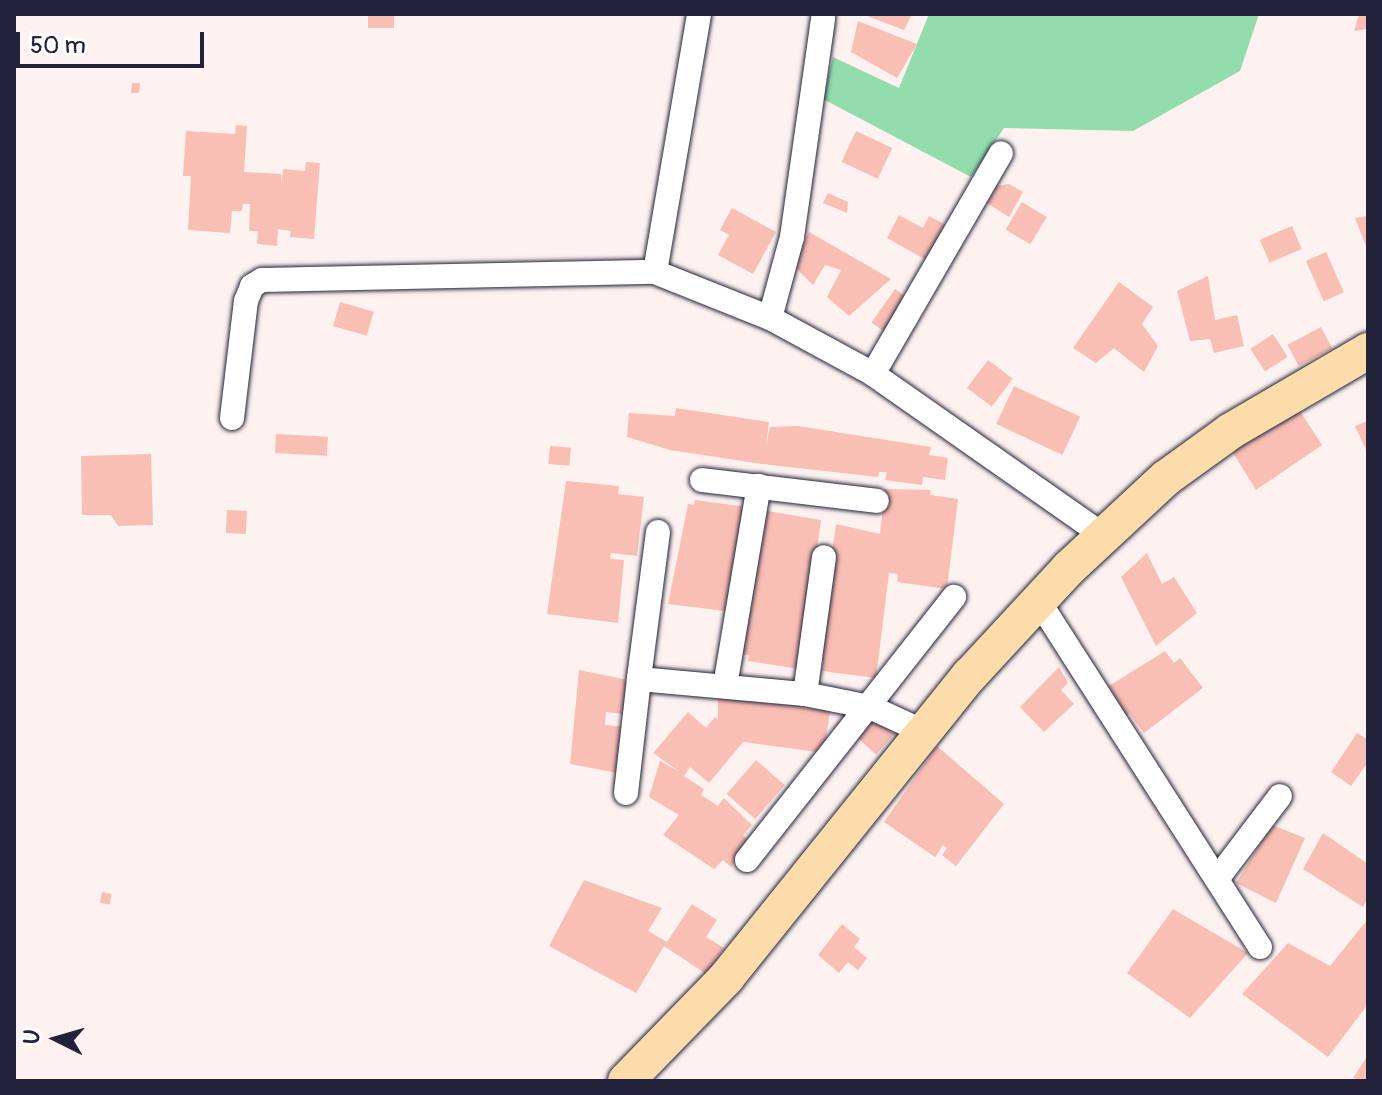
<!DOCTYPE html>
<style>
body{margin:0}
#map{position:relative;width:1382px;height:1095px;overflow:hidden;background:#fef2f0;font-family:Pangolin,sans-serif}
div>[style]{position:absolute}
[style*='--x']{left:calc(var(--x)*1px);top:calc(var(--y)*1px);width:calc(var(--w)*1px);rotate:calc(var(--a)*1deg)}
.green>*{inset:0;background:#93dcac}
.building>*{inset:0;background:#f9beb4;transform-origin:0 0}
.roads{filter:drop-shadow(0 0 2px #22223b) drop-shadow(0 0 2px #22223b)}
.minor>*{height:24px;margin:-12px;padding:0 12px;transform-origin:12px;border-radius:12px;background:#fff}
.highway>*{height:36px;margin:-18px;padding:0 18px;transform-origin:18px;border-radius:18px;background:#fcdcab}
span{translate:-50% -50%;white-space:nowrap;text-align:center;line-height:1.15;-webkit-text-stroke:7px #fff;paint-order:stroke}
.frame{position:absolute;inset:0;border:16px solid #22223b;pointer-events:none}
.north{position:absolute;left:16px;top:999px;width:80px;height:80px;-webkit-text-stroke:6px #fff;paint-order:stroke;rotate:275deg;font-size:22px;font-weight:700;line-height:32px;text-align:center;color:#22223b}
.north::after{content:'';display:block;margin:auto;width:28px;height:36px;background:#22223b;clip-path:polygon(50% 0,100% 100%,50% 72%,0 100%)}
.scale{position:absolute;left:16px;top:32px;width:188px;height:36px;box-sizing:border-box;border:4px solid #22223b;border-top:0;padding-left:10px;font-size:24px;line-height:28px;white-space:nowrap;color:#22223b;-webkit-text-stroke:6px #fff;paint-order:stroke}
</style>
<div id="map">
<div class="green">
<div style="clip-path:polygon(929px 14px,1259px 14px,1240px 71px,1133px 131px,1004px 128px,971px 177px,823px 99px,833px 57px,899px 88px)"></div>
</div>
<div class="building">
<div style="left:368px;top:14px;width:26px;height:14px"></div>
<div style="clip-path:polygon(862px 14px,912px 14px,904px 30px)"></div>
<div style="clip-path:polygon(1359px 14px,1368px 14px,1368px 29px,1354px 31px)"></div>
<div style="clip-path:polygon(858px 21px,917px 44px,897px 78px,851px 52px)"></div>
<div style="clip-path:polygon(132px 83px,140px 83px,139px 93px,131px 93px)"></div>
<div style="clip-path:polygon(236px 125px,247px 126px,244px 172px,281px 174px,281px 186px,283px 169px,305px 171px,306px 162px,320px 163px,314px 239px,290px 237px,291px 231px,278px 229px,277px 246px,257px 244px,258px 231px,249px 231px,250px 204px,243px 204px,242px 211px,232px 211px,230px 233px,188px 230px,191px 176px,183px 176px,186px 131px,235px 134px)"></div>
<div style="left:856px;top:131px;width:40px;height:34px;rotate:25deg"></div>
<div style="clip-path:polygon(1009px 184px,1023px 192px,1009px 217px,987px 203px,996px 186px)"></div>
<div style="clip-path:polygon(828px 193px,848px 202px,847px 213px,823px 203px)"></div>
<div style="left:1022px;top:202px;width:29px;height:32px;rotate:31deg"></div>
<div style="clip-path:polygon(732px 208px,776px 232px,753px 274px,718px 255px,729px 235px,720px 230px)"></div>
<div style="clip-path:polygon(899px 215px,923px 228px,929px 216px,948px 226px,928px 261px,887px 238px)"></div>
<div style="clip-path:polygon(1368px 216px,1368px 251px,1355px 218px)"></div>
<div style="left:1292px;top:226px;width:25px;height:35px;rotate:67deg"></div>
<div style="clip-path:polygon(809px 232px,891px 279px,849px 316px,827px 297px,841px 270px,825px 265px,813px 285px,794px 266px)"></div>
<div style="left:1326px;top:252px;width:44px;height:22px;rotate:66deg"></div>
<div style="clip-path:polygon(1208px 276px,1215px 320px,1237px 315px,1244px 346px,1214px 353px,1210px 339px,1190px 341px,1177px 291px)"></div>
<div style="clip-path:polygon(1119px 282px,1153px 307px,1142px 324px,1158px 346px,1144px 372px,1114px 348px,1096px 363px,1073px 348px)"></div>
<div style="left:895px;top:289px;width:21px;height:41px;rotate:35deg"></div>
<div style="left:340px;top:302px;width:35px;height:25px;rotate:16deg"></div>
<div style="left:1321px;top:327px;width:24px;height:38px;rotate:62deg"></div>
<div style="left:1273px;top:334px;width:27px;height:27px;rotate:57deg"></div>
<div style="left:988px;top:360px;width:31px;height:35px;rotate:37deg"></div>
<div style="left:1014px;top:386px;width:73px;height:42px;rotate:25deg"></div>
<div style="clip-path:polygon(1296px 405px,1322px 445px,1256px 490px,1227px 443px)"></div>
<div style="clip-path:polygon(676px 408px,769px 422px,766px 446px,770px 427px,798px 426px,931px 447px,929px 455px,948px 458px,945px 480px,923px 477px,922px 485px,885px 480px,887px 472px,879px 472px,878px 477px,762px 464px,670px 450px,627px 437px,629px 413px,675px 416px)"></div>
<div style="clip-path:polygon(1368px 421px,1368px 454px,1355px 426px)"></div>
<div style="left:276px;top:434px;width:52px;height:19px;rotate:3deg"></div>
<div style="left:550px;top:446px;width:21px;height:18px;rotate:5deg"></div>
<div style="clip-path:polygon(151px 454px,153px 525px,118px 526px,111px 515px,82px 515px,81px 456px)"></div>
<div style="clip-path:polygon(566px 481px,619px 486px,618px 494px,644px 497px,637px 556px,611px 553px,610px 559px,624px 560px,618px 623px,547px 614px)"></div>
<div style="clip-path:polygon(885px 489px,931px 490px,930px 495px,958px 499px,947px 589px,897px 582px,898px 574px,889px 573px,876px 678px,822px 671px,823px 661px,817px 660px,836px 524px,880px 534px)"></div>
<div style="clip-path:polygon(695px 500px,748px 507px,733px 612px,668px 604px,688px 504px,694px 505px)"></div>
<div style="left:227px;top:510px;width:20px;height:23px;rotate:3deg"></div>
<div style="clip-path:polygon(762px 510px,821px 520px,800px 669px,748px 661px,749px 655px,741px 654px)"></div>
<div style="clip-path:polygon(1147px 553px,1162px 584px,1174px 577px,1197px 613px,1156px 646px,1121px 577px)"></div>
<div style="clip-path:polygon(1165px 651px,1174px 663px,1180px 658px,1203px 688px,1144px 733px,1129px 713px,1125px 717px,1109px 686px)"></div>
<div style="clip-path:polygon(1059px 667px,1068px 683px,1061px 690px,1074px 704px,1044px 732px,1020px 707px)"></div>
<div style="clip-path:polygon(579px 670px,633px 681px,629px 715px,606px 712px,605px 725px,627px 727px,623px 774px,570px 764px)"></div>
<div style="clip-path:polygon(718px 693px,802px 696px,800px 707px,830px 711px,824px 753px,743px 742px,709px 783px,690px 767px,684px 776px,704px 789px,701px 795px,718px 806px,724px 798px,752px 825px,743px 835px,750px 841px,731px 867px,723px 860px,714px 869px,663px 835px,679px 815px,649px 797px,660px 761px,680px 772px,653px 753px,688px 712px,706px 728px,715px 717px,718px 720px)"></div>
<div style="left:874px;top:715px;width:28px;height:28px;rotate:42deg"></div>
<div style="clip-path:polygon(1357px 733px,1368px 740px,1368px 762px,1351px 786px,1331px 772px)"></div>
<div style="clip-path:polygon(937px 746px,1004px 804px,956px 866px,942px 855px,947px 848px,943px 845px,935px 857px,884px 822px)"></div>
<div style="left:756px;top:760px;width:38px;height:45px;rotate:41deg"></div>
<div style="clip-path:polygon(1272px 825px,1305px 838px,1276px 903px,1236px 883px)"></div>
<div style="clip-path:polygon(1323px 833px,1368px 864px,1368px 898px,1363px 907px,1303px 869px)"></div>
<div style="clip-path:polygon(584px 880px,662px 908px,648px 931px,667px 942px,692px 904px,717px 920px,706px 937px,724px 948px,706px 974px,664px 946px,636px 993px,549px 946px)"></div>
<div style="left:102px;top:892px;width:10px;height:11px;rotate:11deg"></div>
<div style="clip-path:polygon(1173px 909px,1248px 953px,1190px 1018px,1127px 973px)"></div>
<div style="clip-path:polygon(1368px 919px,1368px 1004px,1328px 1057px,1242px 994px,1288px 943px,1330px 966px)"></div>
<div style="clip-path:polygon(842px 924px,860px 939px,854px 947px,867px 958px,858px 970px,848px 962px,839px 973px,818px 955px)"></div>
<div style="clip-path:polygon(1368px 1055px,1368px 1081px,1359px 1081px,1353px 1078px)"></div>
</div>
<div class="roads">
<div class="minor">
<div style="--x:655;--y:272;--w:262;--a:-80.3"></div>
<div style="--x:770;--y:318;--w:84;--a:-74.8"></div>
<div style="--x:792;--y:237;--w:221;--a:-81.9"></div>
<div style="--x:873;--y:374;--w:255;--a:-59.9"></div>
<div style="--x:232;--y:418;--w:118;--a:-83.2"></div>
<div style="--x:246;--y:301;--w:16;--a:-68"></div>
<div style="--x:252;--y:286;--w:12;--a:-31"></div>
<div style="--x:262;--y:280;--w:393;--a:-1.2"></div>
<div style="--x:655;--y:272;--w:124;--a:21.8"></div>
<div style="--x:770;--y:318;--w:117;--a:28.5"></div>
<div style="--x:873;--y:374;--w:281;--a:35"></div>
<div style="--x:702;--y:480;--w:176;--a:6.8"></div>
<div style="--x:658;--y:532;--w:148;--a:97.4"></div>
<div style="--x:639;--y:679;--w:167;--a:5.2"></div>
<div style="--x:805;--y:694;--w:66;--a:11.3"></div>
<div style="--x:870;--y:707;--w:60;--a:24.8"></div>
<div style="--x:1038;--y:600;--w:412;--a:57.4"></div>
<div style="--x:725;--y:686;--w:203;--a:-80.4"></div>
<div style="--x:805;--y:694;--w:138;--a:-82.1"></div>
<div style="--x:626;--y:793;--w:115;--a:-83.5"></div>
<div style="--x:747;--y:860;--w:335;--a:-51.8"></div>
<div style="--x:1217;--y:879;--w:104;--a:-52.8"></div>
</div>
<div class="highway">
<div style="--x:626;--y:1081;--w:144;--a:-45.8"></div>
<div style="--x:726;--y:978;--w:389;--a:-51.2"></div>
<div style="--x:970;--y:675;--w:144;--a:-47.2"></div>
<div style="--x:1068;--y:569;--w:134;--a:-42.9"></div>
<div style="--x:1166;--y:478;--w:80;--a:-35.9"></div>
<div style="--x:1231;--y:431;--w:159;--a:-30.3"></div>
</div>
</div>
<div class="frame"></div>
<div class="north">U</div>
<div class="scale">50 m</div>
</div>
